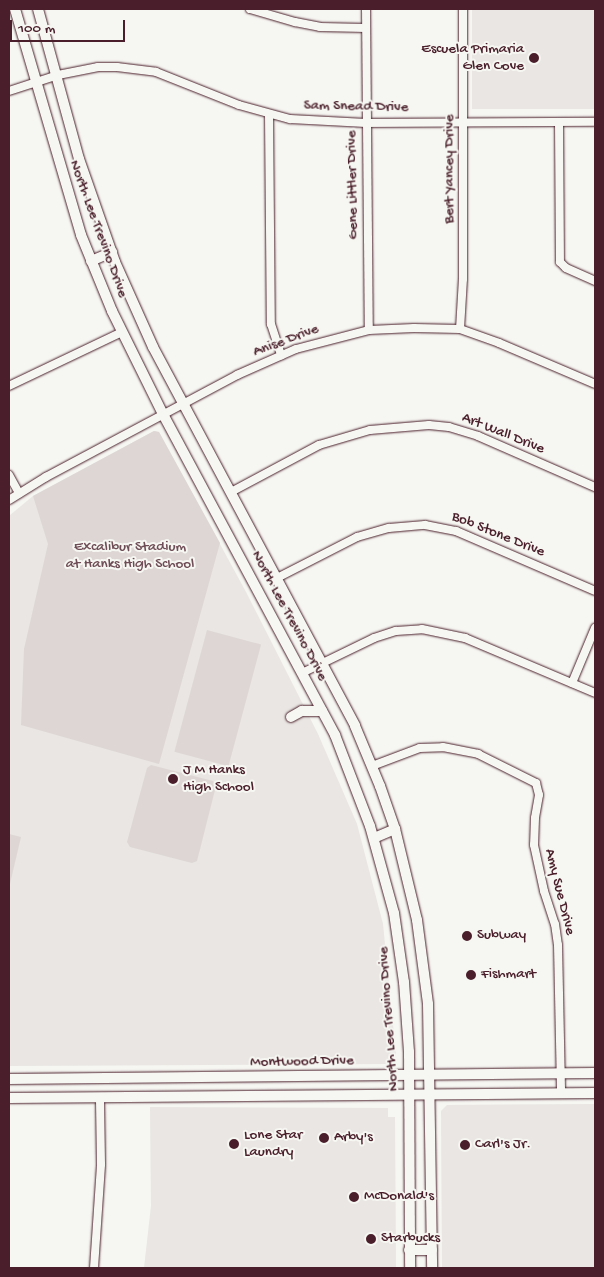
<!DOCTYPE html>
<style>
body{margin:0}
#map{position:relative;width:604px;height:1277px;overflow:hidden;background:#f6f6f2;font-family:"Gochi Hand",sans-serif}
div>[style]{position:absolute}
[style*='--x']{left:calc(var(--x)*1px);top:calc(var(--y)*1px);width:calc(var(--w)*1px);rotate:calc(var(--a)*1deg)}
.built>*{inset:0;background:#e9e6e3;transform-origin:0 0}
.green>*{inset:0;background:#ddd6d5;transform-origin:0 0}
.roads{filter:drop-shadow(0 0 1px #4a1f2b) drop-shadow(0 0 1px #4a1f2b)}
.minor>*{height:8px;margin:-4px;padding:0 4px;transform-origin:4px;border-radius:4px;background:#f6f6f2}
.major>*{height:10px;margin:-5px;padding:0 5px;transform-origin:5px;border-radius:5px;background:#f6f6f2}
.dots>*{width:14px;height:14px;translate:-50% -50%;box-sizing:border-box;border:2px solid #f6f6f2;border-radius:50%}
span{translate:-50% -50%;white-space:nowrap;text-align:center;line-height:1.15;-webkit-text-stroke:4px #f6f6f2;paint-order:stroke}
.poi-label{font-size:15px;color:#4a1f2b}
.right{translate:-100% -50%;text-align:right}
.left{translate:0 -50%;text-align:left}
.street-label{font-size:15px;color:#4a1f2b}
.park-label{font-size:15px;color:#6f4d56}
.frame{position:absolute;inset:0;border:10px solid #4a1f2b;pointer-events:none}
.scale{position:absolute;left:10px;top:20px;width:115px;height:22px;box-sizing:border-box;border:2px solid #4a1f2b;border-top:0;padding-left:6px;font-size:15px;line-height:18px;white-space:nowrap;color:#4a1f2b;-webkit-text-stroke:4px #f6f6f2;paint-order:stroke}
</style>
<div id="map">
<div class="built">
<div style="left:472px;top:9px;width:123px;height:100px"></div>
<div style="clip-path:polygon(154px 431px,159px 432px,246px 592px,318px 734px,357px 824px,383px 924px,396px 1055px,386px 1064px,9px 1066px,9px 516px,33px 496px)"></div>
<div style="clip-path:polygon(595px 1104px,595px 1268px,442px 1268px,441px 1111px,447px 1105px)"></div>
<div style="clip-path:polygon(150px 1107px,388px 1108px,388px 1117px,395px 1117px,396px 1268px,144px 1268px,151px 1206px)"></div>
</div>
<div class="green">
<div style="clip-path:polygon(154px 431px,159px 432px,220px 543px,159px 764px,21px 725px,24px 649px,48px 544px,33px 496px)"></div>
<div style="left:207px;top:630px;width:56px;height:126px;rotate:15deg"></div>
<div style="clip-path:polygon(151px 765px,213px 781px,216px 786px,197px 861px,192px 863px,130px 847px,127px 842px,147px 768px)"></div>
<div style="clip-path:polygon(9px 834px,21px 837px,9px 888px)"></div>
</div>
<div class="roads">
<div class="minor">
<div style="--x:250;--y:9;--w:47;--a:16.1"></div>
<div style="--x:295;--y:22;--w:25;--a:11"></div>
<div style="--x:320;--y:27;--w:46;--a:1.2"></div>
<div style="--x:366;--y:9;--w:321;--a:89.5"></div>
<div style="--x:9;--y:91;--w:52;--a:-18.1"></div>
<div style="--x:58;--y:75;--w:41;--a:-11.3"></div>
<div style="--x:98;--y:67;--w:19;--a:0"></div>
<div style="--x:117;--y:67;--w:39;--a:7"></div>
<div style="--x:156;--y:72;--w:89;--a:21.7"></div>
<div style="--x:239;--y:105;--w:53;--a:15.4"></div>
<div style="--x:290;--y:119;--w:76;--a:3"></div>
<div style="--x:366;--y:123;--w:229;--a:-0.3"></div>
<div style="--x:269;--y:114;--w:210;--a:89.5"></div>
<div style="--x:271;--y:324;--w:33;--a:72"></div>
<div style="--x:559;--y:122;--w:140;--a:89.6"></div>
<div style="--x:560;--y:262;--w:8;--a:45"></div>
<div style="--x:566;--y:268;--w:32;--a:24"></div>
<div style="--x:460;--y:329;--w:50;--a:-86.6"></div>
<div style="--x:463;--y:279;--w:270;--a:-90"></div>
<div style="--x:9;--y:386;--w:125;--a:-25.5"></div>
<div style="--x:9;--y:475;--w:21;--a:61"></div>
<div style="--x:231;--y:492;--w:100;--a:-28.1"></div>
<div style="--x:319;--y:445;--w:53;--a:-16.4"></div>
<div style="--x:370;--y:430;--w:59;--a:-4.8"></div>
<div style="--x:429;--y:425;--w:20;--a:6"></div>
<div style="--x:449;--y:427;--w:30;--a:17"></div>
<div style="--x:478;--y:436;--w:128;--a:23.6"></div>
<div style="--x:9;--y:500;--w:44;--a:-31.9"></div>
<div style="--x:46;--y:477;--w:217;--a:-28.1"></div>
<div style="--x:237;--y:375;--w:64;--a:-23.8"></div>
<div style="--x:296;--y:349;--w:75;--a:-14.6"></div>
<div style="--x:369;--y:330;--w:45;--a:-2.5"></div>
<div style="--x:414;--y:328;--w:46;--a:1.2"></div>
<div style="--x:460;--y:329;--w:41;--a:19.7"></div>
<div style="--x:499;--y:343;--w:104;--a:23.1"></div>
<div style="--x:277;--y:578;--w:90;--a:-27.1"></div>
<div style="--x:357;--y:537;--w:33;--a:-16"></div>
<div style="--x:389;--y:528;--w:36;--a:-5"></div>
<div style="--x:425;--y:525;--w:32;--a:11"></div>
<div style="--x:456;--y:531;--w:151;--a:23.3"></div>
<div style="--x:302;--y:673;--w:80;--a:-25.9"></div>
<div style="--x:374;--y:638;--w:23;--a:-18"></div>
<div style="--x:396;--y:631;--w:26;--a:-4"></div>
<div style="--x:422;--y:629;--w:44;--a:11.8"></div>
<div style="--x:465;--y:638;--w:141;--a:22.9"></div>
<div style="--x:572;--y:683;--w:60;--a:-67.3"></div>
<div style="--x:372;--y:766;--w:51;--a:-20.6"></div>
<div style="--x:420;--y:748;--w:23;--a:-2"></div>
<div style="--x:443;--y:747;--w:36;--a:11"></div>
<div style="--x:478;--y:754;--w:65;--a:26.6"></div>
<div style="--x:536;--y:783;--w:12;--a:76"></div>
<div style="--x:539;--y:795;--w:23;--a:100"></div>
<div style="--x:535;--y:818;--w:27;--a:92"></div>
<div style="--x:534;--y:845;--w:47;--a:77.7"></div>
<div style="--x:544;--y:891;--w:35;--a:72"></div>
<div style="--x:555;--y:924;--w:21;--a:82"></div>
<div style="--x:558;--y:945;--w:148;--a:88.8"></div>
<div style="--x:94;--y:1268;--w:104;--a:-86.1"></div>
<div style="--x:101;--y:1164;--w:66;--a:-90.9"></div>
</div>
<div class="major">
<div style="--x:15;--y:9;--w:235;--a:73.7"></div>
<div style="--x:81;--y:235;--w:82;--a:67.8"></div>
<div style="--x:112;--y:311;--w:117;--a:63.7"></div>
<div style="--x:164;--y:416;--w:362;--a:61.8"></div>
<div style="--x:335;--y:735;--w:97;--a:69"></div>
<div style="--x:370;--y:826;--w:90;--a:74.6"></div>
<div style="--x:394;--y:913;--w:70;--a:81.8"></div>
<div style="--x:404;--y:982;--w:70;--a:85.9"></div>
<div style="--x:409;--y:1052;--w:216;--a:89.7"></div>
<div style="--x:38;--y:9;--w:156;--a:74.7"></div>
<div style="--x:79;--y:159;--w:109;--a:70.7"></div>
<div style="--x:115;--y:262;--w:93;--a:65.9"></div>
<div style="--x:153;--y:347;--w:429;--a:61.9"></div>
<div style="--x:355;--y:726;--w:65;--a:67.4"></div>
<div style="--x:380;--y:786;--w:46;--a:70.8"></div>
<div style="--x:395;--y:829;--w:94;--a:76.4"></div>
<div style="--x:417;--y:920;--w:85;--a:82.5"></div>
<div style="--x:428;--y:1004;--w:264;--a:89.1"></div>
<div style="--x:91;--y:261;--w:23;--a:-23"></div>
<div style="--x:291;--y:717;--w:13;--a:-29"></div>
<div style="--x:302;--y:711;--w:20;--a:0"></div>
<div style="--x:374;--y:838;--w:23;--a:-23"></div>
<div style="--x:9;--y:1079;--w:586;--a:-0.59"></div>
<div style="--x:9;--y:1098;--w:586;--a:-0.49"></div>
<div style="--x:409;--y:1250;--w:23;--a:0"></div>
</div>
</div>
<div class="dots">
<div style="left:534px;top:58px;background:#4a1f2b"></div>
<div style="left:173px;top:779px;background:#4a1f2b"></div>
<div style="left:467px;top:936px;background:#4a1f2b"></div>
<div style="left:471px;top:975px;background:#4a1f2b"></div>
<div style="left:324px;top:1138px;background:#4a1f2b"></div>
<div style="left:234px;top:1144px;background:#4a1f2b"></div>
<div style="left:465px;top:1145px;background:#4a1f2b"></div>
<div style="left:354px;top:1197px;background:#4a1f2b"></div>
<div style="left:371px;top:1239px;background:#4a1f2b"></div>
</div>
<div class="poi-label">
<span class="right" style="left:524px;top:58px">Escuela Primaria<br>Glen Cove</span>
<span class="left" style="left:183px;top:779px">J M Hanks<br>High School</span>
<span class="left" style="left:477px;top:936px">Subway</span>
<span class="left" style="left:481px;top:975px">Fishmart</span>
<span class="left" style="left:244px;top:1144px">Lone Star<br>Laundry</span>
<span class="left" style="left:334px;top:1138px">Arby's</span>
<span class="left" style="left:475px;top:1145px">Carl's Jr.</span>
<span class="left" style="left:364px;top:1197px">McDonald's</span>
<span class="left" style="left:381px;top:1239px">Starbucks</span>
</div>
<div class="street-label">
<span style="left:356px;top:107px;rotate:1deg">Sam Snead Drive</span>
<span style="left:450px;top:169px;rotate:-90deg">Bert Yancey Drive</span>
<span style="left:353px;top:185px;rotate:-91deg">Gene Littler Drive</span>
<span style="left:98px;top:229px;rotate:70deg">North Lee Trevino Drive</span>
<span style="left:286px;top:341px;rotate:-21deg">Anise Drive</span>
<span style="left:503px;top:434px;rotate:22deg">Art Wall Drive</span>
<span style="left:498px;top:535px;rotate:22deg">Bob Stone Drive</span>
<span style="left:289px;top:616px;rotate:62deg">North Lee Trevino Drive</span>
<span style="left:559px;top:892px;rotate:76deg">Amy Sue Drive</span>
<span style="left:389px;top:1019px;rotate:-94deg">North Lee Trevino Drive</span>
<span style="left:302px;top:1062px;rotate:-1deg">Montwood Drive</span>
</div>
<div class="park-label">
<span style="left:130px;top:556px">Excalibur Stadium<br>at Hanks High School</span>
</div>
<div class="frame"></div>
<div class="scale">100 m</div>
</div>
